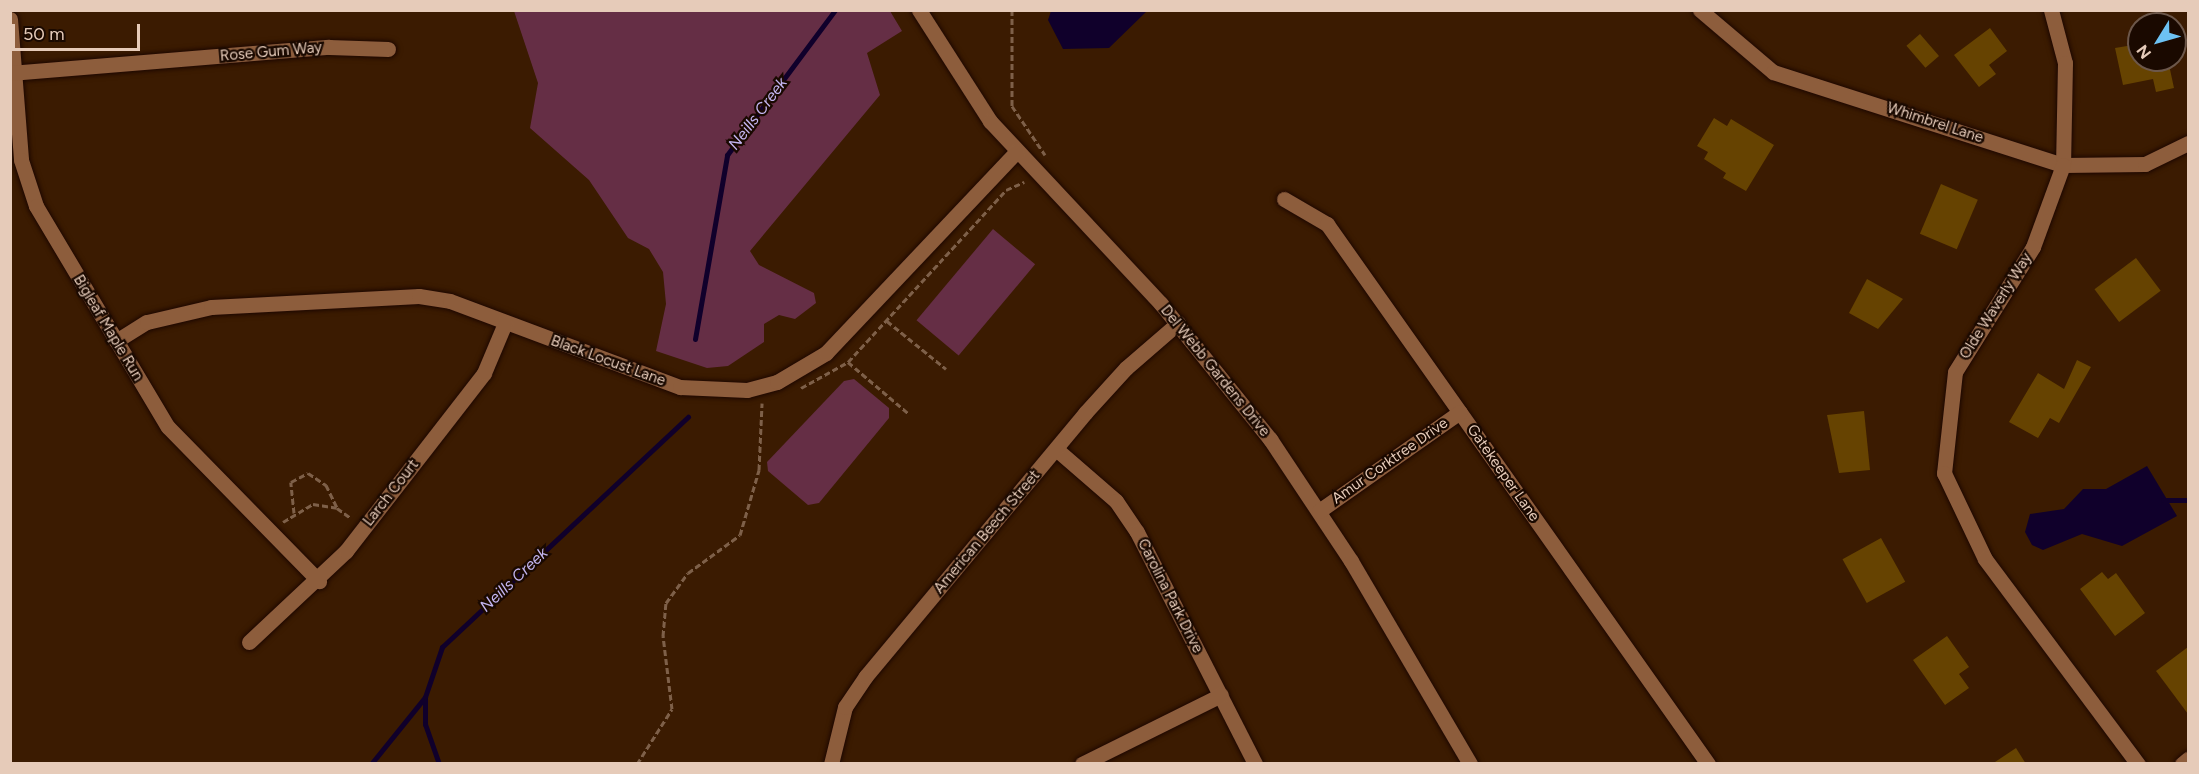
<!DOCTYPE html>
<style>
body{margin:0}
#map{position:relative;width:2199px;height:774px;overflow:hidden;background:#3b1b01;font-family:Figtree,sans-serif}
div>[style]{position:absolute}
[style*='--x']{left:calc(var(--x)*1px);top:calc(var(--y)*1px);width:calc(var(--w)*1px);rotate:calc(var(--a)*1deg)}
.green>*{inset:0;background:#652e45;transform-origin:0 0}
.water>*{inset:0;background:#10002b}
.stream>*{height:5px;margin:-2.5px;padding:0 2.5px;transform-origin:2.5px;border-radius:2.5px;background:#10002b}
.building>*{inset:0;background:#664301;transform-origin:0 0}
.path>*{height:3px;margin-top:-1.5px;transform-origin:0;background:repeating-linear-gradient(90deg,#7e6049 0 6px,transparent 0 9px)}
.roads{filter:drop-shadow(0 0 2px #1d0700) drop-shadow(0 0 2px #1d0700)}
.minor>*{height:15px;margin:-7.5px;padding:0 7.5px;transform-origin:7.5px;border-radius:7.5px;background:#8d5d3c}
span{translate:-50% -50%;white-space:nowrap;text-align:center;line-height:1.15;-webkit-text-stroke:4.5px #1a0900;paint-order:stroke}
.street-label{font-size:15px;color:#e6cbb9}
.water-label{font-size:16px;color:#c3b5f0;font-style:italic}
.frame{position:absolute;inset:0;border:12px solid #e6cbb9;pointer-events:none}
.north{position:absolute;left:2127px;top:12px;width:60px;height:60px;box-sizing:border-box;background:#1a0900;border:2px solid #6c574a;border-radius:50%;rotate:233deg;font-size:16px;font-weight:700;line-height:24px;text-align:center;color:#e6cbb9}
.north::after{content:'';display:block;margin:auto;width:21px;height:27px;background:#6dc2f3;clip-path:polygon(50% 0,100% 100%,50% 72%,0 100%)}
.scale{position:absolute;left:12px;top:24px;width:128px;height:27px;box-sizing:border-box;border:3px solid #e6cbb9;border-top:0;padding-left:8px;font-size:18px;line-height:21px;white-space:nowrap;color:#e6cbb9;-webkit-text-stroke:4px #1a0900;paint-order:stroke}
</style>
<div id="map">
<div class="green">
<div style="clip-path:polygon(514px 11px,890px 11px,902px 31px,867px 53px,880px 95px,750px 251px,759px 265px,814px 293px,816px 303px,795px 319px,779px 315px,764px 324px,764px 342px,728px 366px,707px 368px,656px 351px,666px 304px,663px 272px,649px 249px,628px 238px,589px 180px,530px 128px,538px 83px)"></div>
<div style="left:993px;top:229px;width:55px;height:119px;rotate:40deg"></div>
<div style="clip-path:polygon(854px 379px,889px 408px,889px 418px,819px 503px,808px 505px,768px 471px,767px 462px,844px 381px)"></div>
</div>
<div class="water">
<div style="clip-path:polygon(1051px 11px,1051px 10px,1147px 11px,1109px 48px,1063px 49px,1048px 20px)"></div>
<div style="clip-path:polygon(2147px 466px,2177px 516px,2122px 546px,2082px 534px,2043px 550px,2032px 545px,2025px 532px,2030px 514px,2064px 509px,2083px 489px,2106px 489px)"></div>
</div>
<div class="stream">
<div style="--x:695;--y:339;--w:187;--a:-80.1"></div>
<div style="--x:727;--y:155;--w:181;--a:-53.3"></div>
<div style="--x:2163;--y:500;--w:25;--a:0"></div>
<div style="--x:425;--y:698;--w:26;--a:90"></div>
<div style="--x:425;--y:724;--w:42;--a:70.7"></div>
<div style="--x:371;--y:764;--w:86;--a:-51.1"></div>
<div style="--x:425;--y:697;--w:53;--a:-71.2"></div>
<div style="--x:442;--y:647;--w:337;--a:-43.1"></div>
</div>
<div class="building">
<div style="clip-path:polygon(1990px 28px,2007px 51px,1989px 65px,1996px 74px,1979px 87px,1954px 55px)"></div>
<div style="left:1920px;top:34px;width:29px;height:18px;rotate:49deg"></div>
<div style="clip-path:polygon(2139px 44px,2139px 60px,2168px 60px,2174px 88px,2156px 92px,2153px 79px,2123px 85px,2115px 48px)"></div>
<div style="clip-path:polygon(1714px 118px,1727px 126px,1731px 119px,1774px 145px,1746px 191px,1723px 178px,1726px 173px,1704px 159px,1708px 152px,1697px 146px)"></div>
<div style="left:1941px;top:184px;width:40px;height:54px;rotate:23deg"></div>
<div style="left:2136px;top:258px;width:41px;height:52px;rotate:53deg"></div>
<div style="clip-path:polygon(1867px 279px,1903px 299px,1878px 329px,1849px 313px)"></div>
<div style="clip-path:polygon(2077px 360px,2091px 367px,2059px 423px,2050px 418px,2038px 438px,2009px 422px,2038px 373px,2064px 389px)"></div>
<div style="clip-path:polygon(1864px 411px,1870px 470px,1839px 473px,1827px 415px)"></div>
<div style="left:1881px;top:538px;width:50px;height:44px;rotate:61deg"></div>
<div style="clip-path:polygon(2102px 572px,2108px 579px,2116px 573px,2145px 613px,2115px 636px,2080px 589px)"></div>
<div style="clip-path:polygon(1947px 636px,1969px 667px,1959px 674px,1969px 688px,1945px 705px,1913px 660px)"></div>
<div style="clip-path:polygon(2188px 647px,2188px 714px,2156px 671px)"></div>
<div style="clip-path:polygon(2016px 748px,2026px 764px,1992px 764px)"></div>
</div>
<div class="path">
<div style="--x:1012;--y:10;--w:96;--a:90"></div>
<div style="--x:1012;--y:106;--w:59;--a:56"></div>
<div style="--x:887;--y:321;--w:76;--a:39.1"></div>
<div style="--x:848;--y:362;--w:80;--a:40.4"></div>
<div style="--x:801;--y:388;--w:54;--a:-29"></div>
<div style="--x:848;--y:362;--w:234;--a:-47.4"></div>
<div style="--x:1006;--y:190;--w:20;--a:-24"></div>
<div style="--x:294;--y:513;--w:31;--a:-96"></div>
<div style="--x:291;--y:482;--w:19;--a:-28"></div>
<div style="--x:308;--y:473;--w:22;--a:34"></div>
<div style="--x:326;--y:485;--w:25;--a:64"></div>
<div style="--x:283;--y:522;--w:35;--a:-31"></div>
<div style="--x:313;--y:504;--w:24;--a:9"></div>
<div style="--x:337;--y:508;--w:17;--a:36"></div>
<div style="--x:637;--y:764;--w:65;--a:-57.5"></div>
<div style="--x:672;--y:709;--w:74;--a:-97"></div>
<div style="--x:663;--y:636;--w:33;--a:-85"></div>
<div style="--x:666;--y:603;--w:37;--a:-54"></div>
<div style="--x:688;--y:573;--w:64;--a:-36.2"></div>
<div style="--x:740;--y:535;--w:68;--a:-73.7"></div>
<div style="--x:759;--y:470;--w:67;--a:-87.4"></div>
</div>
<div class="roads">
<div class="minor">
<div style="--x:919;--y:10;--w:132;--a:57.4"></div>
<div style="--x:990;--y:121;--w:250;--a:46.9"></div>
<div style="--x:1161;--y:304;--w:174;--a:51.1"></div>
<div style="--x:1270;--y:439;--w:146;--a:56.4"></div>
<div style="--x:1351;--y:561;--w:235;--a:59.6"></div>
<div style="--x:1700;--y:10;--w:96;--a:40.3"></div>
<div style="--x:1773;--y:72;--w:305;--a:17.8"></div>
<div style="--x:2063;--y:165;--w:82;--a:-0.7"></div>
<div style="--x:2145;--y:164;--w:48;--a:-26"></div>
<div style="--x:2051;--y:10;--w:55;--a:75.2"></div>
<div style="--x:2065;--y:63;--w:102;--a:91.1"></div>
<div style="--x:2063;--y:165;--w:87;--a:110.1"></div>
<div style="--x:2033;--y:247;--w:147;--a:122"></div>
<div style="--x:1955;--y:372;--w:102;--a:96.2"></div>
<div style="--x:1944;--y:473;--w:95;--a:64.5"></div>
<div style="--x:1985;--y:559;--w:256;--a:53.3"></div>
<div style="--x:10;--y:19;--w:141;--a:85.5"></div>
<div style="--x:21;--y:160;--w:48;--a:71.9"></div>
<div style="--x:36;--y:206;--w:257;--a:59.2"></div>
<div style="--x:168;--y:427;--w:216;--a:45.6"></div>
<div style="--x:10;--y:73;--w:320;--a:-4.7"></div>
<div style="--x:329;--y:47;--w:59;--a:1.9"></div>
<div style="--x:1284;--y:199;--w:50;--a:30.2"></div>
<div style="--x:1327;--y:224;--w:661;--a:54.79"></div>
<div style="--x:116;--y:341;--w:36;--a:-32"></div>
<div style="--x:147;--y:322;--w:66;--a:-13.2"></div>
<div style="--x:211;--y:307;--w:208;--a:-3"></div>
<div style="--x:419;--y:296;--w:31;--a:9"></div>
<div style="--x:450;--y:301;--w:246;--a:20.5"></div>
<div style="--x:680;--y:387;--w:67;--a:2.6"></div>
<div style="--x:747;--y:390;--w:31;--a:-15"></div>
<div style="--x:777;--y:382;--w:57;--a:-30.6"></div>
<div style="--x:826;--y:353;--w:278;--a:-46.6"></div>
<div style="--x:1056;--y:449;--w:79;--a:40.9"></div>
<div style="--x:1116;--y:501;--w:37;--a:56"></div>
<div style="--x:1137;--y:532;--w:260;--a:63"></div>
<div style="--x:1319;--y:511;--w:172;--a:-35.1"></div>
<div style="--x:249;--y:642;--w:133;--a:-43.2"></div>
<div style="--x:346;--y:551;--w:225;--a:-52.2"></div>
<div style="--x:484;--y:373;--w:54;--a:-67.2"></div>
<div style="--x:831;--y:764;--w:59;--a:-76.2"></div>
<div style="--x:845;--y:707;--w:37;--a:-56"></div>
<div style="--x:866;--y:676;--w:342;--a:-50.2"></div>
<div style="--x:1085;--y:413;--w:61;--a:-47.7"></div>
<div style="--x:1126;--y:368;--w:69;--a:-40.9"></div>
<div style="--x:1082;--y:764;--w:155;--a:-26.4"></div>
<div style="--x:2182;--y:764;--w:8;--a:-40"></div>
</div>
</div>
<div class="street-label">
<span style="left:271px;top:52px;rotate:-5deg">Rose Gum Way</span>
<span style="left:1935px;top:123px;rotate:18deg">Whimbrel Lane</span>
<span style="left:1996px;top:306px;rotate:-58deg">Olde Waverly Way</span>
<span style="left:108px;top:328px;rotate:59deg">Bigleaf Maple Run</span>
<span style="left:608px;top:361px;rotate:20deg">Black Locust Lane</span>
<span style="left:1215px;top:371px;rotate:51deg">Del Webb Gardens Drive</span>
<span style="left:1390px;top:461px;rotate:-35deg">Amur Corktree Drive</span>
<span style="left:1503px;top:473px;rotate:55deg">Gatekeeper Lane</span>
<span style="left:391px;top:493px;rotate:-52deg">Larch Court</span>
<span style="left:987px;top:532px;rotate:-50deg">American Beech Street</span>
<span style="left:1170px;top:596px;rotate:63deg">Carolina Park Drive</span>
</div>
<div class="water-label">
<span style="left:758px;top:114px;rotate:-53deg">Neills Creek</span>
<span style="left:514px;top:580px;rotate:-43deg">Neills Creek</span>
</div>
<div class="frame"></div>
<div class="north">N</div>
<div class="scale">50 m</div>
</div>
